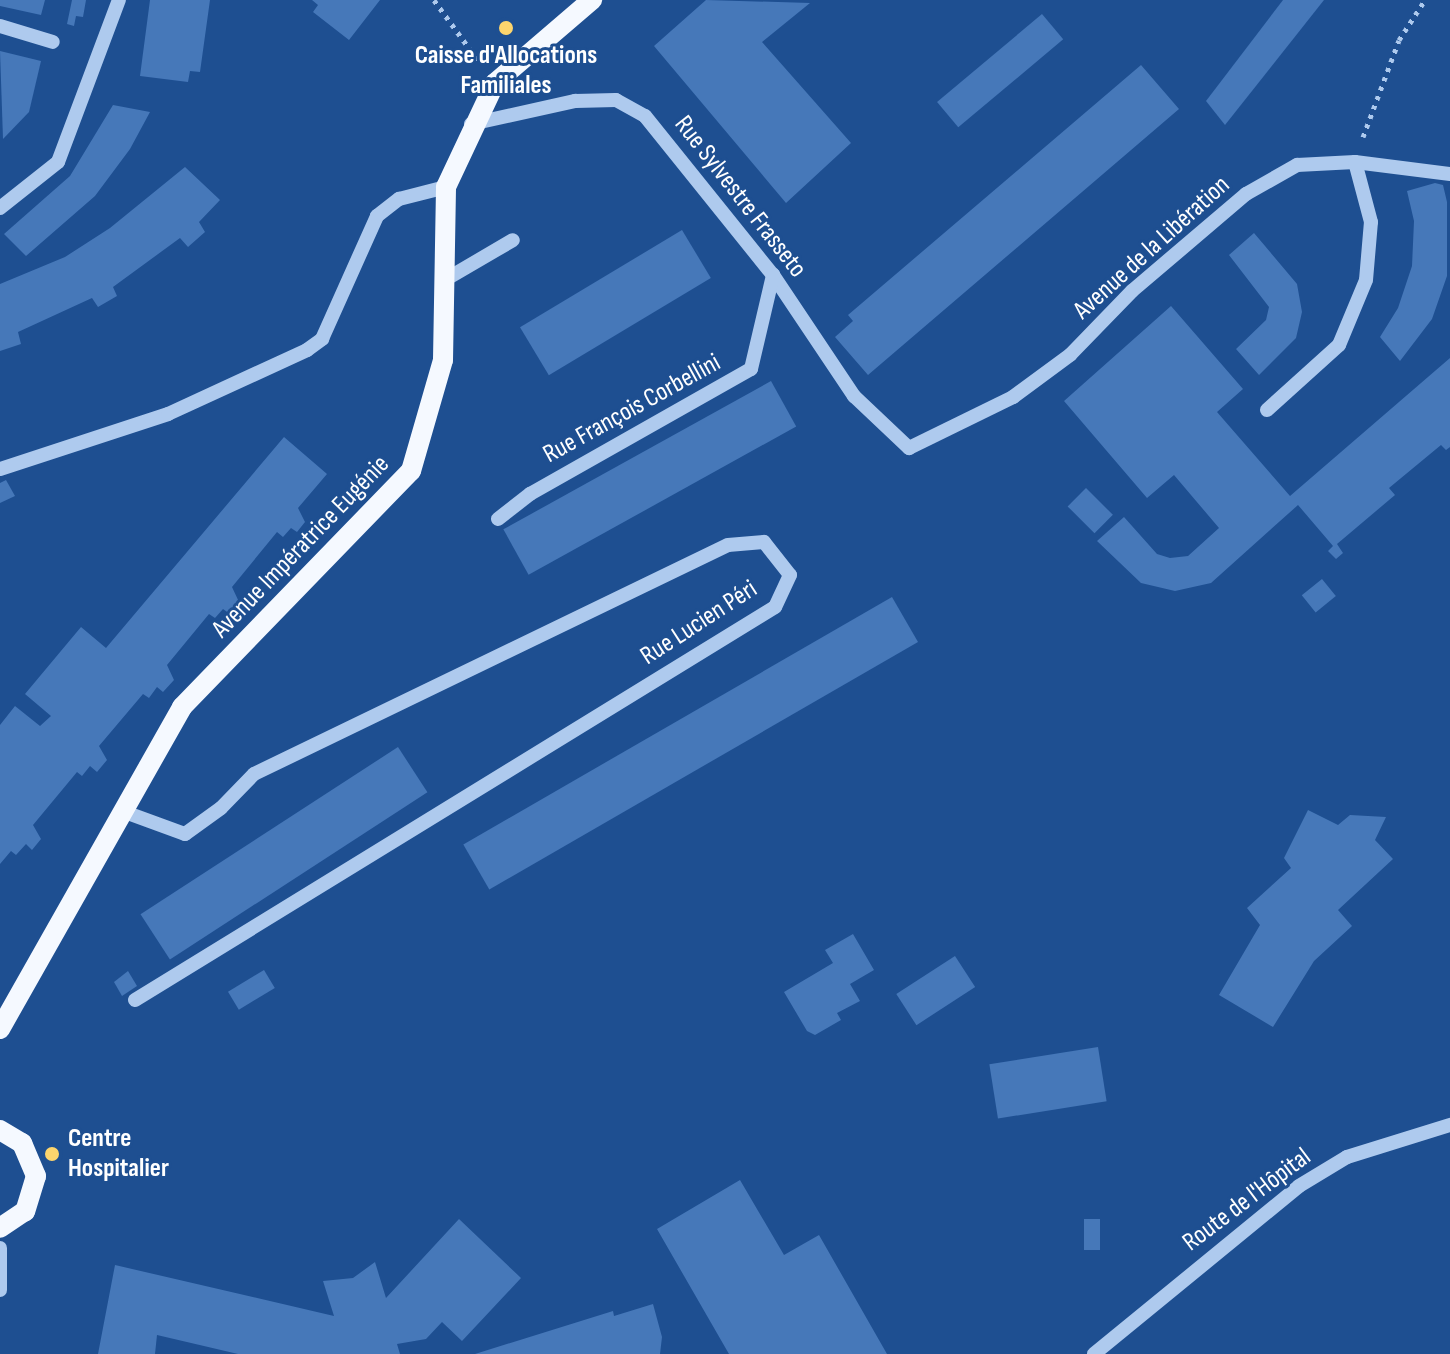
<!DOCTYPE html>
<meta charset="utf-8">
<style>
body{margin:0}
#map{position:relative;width:1450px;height:1354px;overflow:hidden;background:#1e4f91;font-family:"Sofia Sans Condensed",sans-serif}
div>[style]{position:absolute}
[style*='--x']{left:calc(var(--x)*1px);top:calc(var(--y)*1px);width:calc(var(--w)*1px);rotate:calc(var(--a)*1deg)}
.building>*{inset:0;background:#4678b9;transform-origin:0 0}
.path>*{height:5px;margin-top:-2.5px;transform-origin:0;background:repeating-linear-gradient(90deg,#aecaee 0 4px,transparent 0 10px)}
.minor>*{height:14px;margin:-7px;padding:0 7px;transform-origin:7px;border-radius:7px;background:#aecaee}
.major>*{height:20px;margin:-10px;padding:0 10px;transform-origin:10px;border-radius:10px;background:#f5f9ff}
.dots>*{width:22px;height:22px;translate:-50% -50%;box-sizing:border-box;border:4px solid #1e4f91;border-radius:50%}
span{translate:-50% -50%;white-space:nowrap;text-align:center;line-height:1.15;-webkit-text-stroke:6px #1e4f91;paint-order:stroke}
.poi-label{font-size:26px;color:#fff;font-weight:700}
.left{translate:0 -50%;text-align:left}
.street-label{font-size:26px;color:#fff}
</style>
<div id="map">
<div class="building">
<div style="clip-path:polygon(0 0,45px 0,41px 15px,0 6px)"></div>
<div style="clip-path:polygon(72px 0,86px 0,83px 17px,76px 16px,74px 26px,67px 24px)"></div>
<div style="clip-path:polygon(150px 0,210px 0,200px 72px,190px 71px,188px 82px,140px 76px)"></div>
<div style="clip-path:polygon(312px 0,380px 0,349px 40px,313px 12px,318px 5px)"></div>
<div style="clip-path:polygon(706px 0,810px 3px,762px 42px,851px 143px,786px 203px,654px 46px)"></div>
<div style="clip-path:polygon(1283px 0,1324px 0,1225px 125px,1206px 101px)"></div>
<div style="left:1042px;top:14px;width:33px;height:137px;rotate:50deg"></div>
<div style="clip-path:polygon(0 51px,41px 61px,29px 112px,3px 139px)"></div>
<div style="clip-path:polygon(1141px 65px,1179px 109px,868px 375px,835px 337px,853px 321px,848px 315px)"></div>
<div style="clip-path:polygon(113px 105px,150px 112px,130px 149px,95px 196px,26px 256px,4px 234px,70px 176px)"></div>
<div style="clip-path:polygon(185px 167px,220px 200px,199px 222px,205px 232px,188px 247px,180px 238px,113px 287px,117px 296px,98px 307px,92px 298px,18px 332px,21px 344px,0 351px,0 284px,65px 257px,110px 228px)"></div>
<div style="clip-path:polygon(1435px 183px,1443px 185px,1447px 202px,1447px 276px,1432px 319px,1400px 361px,1380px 337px,1398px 308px,1412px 266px,1414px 221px,1407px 191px)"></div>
<div style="left:682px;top:230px;width:56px;height:189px;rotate:59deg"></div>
<div style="clip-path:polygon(1254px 233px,1297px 284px,1302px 312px,1296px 338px,1259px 375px,1236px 349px,1266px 320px,1269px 307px,1229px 255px)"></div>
<div style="clip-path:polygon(1171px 306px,1243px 389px,1217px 412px,1290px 496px,1450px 358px,1450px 447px,1446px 450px,1441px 445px,1389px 488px,1395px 495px,1337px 544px,1343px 553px,1336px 559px,1328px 551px,1333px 546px,1298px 505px,1211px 583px,1175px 591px,1141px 583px,1097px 541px,1124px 517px,1157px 554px,1170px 558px,1188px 556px,1219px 528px,1174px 475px,1147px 498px,1064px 401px)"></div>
<div style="left:771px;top:381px;width:52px;height:306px;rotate:61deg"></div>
<div style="clip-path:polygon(284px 437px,327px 474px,298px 508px,305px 522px,297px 532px,291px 528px,283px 537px,277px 532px,232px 587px,239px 602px,230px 614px,223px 609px,215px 618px,209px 614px,167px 665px,174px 680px,163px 692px,157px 687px,149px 698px,143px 694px,99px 746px,107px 760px,97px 772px,90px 766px,82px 776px,77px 772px,33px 825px,41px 839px,32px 850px,26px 844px,16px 855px,11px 851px,0 864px,0 725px,15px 706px,40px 726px,51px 716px,25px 694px,81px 627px,106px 648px)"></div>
<div style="clip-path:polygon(6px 480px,15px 496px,0 503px,0 483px)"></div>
<div style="left:1086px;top:488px;width:38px;height:26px;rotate:45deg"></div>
<div style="left:1322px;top:579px;width:22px;height:26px;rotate:51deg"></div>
<div style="left:892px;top:597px;width:52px;height:495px;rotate:60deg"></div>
<div style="left:398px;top:747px;width:54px;height:307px;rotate:57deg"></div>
<div style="clip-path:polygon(1308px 810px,1338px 825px,1350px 815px,1386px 817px,1375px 840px,1393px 859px,1338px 910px,1352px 926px,1314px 961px,1273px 1027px,1219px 995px,1260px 925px,1247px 908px,1291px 868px,1284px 858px)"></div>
<div style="clip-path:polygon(853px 934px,874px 970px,850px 984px,860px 1001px,837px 1013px,841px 1020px,815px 1035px,807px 1031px,784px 992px,833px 963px,825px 950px)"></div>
<div style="left:955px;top:956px;width:37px;height:70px;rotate:57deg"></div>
<div style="left:264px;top:970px;width:21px;height:42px;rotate:59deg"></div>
<div style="clip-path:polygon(128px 971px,137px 986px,122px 996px,114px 982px)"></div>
<div style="left:1098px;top:1047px;width:55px;height:110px;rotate:81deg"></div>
<div style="clip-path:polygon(740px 1180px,784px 1255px,819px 1235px,887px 1354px,729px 1354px,657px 1229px)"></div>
<div style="clip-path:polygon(459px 1219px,521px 1278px,462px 1341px,442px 1322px,426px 1339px,397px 1344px,400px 1354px,238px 1354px,157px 1335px,155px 1354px,98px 1354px,115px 1265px,334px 1316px,323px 1281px,353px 1278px,375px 1262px,386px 1298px)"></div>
<div style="left:1084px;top:1219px;width:16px;height:31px"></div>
<div style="clip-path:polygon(653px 1304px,662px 1337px,660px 1354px,475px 1354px,613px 1311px,614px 1316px)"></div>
</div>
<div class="path">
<div style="--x:434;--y:0;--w:78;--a:53.9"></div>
<div style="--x:1363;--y:137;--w:103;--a:-69.6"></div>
<div style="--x:1399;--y:40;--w:48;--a:-57"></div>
</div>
<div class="minor">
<div style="--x:0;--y:26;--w:55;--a:16.8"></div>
<div style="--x:471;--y:124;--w:107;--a:-12.5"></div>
<div style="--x:575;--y:101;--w:41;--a:-1.4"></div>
<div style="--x:616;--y:100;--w:33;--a:29"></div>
<div style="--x:645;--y:116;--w:204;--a:51.2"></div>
<div style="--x:773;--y:275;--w:146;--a:56.2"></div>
<div style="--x:854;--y:396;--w:76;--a:43.4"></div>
<div style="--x:909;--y:448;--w:116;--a:-26.1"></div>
<div style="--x:1013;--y:397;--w:71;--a:-36.4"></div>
<div style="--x:1070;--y:355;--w:89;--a:-45.9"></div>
<div style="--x:1132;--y:291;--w:150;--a:-40.4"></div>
<div style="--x:1246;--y:194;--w:59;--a:-29.6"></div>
<div style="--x:1297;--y:165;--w:58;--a:-3"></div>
<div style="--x:1355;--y:162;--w:96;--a:7.2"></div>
<div style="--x:0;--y:208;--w:74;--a:-38.4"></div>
<div style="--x:58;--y:162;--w:173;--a:-69.4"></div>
<div style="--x:448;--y:278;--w:75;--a:-30.3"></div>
<div style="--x:1267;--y:410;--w:97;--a:-42.1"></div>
<div style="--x:1339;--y:345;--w:70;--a:-67.4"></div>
<div style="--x:1366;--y:280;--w:58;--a:-85.1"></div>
<div style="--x:1371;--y:222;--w:62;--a:-104.9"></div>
<div style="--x:0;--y:469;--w:177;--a:-18.1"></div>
<div style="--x:168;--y:414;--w:153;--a:-24.7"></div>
<div style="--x:307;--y:350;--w:19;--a:-36"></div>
<div style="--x:322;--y:339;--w:135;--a:-65.9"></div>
<div style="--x:377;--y:216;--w:28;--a:-38"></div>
<div style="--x:399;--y:199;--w:49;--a:-14.3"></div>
<div style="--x:498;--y:519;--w:41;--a:-38"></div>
<div style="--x:530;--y:494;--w:254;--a:-29.5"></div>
<div style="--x:751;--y:369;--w:97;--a:-76.8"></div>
<div style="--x:122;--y:811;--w:67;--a:20.1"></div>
<div style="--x:185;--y:834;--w:44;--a:-35.8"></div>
<div style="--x:221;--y:808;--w:47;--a:-45.9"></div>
<div style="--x:254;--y:774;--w:526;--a:-25.79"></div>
<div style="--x:728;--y:545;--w:36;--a:-5"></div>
<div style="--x:764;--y:542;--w:42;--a:51.8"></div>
<div style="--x:790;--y:575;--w:35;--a:115"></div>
<div style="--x:775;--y:607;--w:751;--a:148.45"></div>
<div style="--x:0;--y:1248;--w:42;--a:90"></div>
<div style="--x:1094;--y:1354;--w:265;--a:-39.3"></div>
<div style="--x:1299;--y:1186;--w:56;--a:-31.1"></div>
<div style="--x:1347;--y:1157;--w:108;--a:-17.3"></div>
</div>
<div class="major">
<div style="--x:0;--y:1029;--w:370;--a:-60.5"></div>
<div style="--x:182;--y:707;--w:329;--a:-45.9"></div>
<div style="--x:411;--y:471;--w:116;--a:-73.9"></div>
<div style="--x:443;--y:360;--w:173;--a:-89"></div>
<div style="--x:446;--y:187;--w:115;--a:-64.8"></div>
<div style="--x:495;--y:83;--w:128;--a:-40.6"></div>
<div style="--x:0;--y:1130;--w:26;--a:31"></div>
<div style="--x:22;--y:1143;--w:36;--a:67"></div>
<div style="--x:36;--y:1176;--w:37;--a:107"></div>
<div style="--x:25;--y:1211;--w:30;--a:146"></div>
</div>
<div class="dots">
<div style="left:506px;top:28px;background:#fdd56d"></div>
<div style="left:52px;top:1154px;background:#fdd56d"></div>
</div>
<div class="poi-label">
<span style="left:506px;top:71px">Caisse d'Allocations<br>Familiales</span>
<span class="left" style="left:68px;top:1154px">Centre<br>Hospitalier</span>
</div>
<div class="street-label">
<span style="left:740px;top:197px;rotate:52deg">Rue Sylvestre Frasseto</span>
<span style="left:1152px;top:248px;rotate:-42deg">Avenue de la Libération</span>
<span style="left:632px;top:409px;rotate:-29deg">Rue François Corbellini</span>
<span style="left:301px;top:547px;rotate:-46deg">Avenue Impératrice Eugénie</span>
<span style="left:699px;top:623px;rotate:-33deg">Rue Lucien Péri</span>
<span style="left:1247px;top:1200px;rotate:-37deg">Route de l'Hôpital</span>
</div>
</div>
